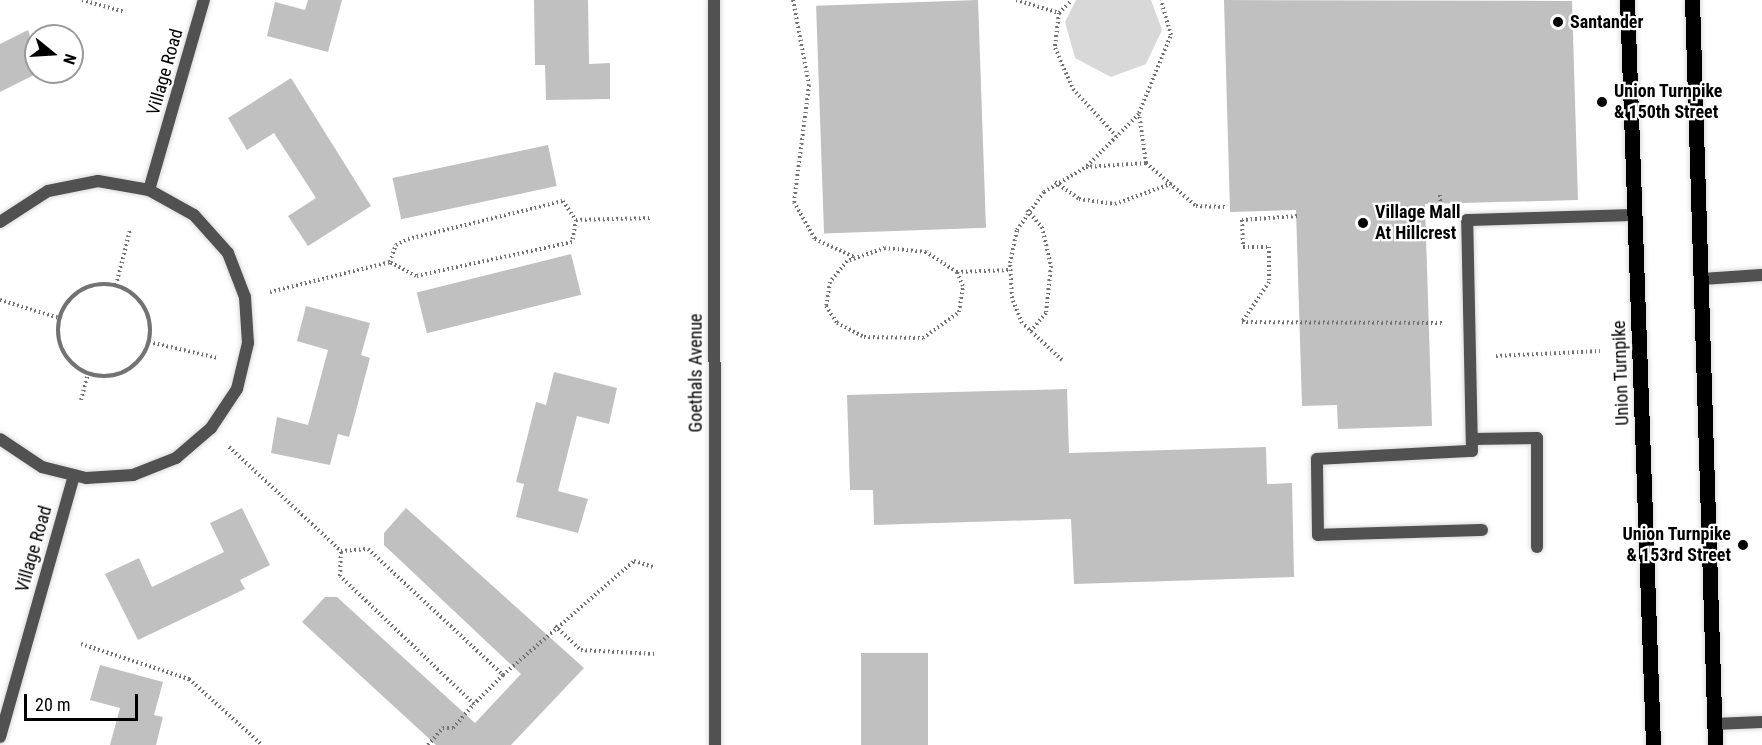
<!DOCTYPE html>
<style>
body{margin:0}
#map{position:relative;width:1762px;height:745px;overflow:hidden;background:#fff;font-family:"Roboto Condensed",sans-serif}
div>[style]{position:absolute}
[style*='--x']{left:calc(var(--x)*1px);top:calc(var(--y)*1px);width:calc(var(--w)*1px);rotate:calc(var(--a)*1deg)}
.green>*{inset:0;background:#d8d8d8}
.building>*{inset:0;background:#c0c0c0;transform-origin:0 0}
.path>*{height:4px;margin-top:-2px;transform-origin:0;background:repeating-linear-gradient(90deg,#737373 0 1.5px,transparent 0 4.5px)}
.path>.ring{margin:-2px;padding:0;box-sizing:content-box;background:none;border:4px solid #737373;border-radius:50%}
.roads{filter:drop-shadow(0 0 2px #dbdbdb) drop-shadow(0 0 2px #dbdbdb)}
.lane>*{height:12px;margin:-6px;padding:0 6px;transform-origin:6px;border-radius:6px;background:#515151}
.street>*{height:12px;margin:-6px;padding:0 6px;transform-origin:6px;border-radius:6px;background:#515151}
.primary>*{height:15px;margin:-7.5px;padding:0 7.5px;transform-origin:7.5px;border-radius:7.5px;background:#000}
.dots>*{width:16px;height:16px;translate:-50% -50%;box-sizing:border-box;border:3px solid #fff;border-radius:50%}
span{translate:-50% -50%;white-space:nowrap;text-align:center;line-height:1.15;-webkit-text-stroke:4.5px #fff;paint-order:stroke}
.poi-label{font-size:18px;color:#000;font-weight:700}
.left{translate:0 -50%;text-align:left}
.right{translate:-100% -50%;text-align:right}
.street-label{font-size:18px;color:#000}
.north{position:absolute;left:24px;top:24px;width:60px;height:60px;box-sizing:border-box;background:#fff;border:2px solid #999;border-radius:50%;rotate:108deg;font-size:16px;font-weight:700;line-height:24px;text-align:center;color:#000}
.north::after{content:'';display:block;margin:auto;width:21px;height:27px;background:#000;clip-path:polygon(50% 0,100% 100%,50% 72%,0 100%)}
.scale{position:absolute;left:24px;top:694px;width:114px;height:27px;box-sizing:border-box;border:3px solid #000;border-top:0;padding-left:8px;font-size:18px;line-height:21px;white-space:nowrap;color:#000;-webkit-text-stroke:4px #fff;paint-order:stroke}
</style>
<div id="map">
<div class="green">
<div style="clip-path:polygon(1076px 0,1151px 0,1162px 30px,1146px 64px,1111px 77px,1075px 58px,1065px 22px)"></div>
</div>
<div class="building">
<div style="clip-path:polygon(308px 0,342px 0,328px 52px,267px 36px,275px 2px,305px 10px)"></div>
<div style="clip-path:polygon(534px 0,588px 0,589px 64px,610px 63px,610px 99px,546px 100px,545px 65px,535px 65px)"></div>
<div style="left:978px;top:0;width:228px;height:162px;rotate:88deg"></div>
<div style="clip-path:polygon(1224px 0,1572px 1px,1578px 200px,1425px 204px,1432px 426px,1338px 429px,1337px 405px,1302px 406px,1296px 210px,1230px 212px)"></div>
<div style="clip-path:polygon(28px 30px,40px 72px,0 92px,0 44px)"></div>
<div style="clip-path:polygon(291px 78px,371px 206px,308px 246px,288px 216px,316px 198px,274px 133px,247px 150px,228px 118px)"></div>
<div style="left:548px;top:145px;width:42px;height:159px;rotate:78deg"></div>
<div style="left:571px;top:254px;width:42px;height:159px;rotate:76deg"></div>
<div style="clip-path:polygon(306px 306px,370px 323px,361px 355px,370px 358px,349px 437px,338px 434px,330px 465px,271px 453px,277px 417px,308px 425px,328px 350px,297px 341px)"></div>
<div style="clip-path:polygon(554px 372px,617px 388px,609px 424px,577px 416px,558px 491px,588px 499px,578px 533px,516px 517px,524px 484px,516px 482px,536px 402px,546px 405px)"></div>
<div style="clip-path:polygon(1067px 389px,1069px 453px,1266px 447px,1267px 484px,1292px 483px,1294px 577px,1074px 584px,1071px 519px,874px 525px,873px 490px,850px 490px,847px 395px)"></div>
<div style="clip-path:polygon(242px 508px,270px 565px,240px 580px,245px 589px,138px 640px,105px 574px,139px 558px,152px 587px,224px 552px,210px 523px)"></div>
<div style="clip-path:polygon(406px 508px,584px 668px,511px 745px,436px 745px,302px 622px,325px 597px,337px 597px,475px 723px,521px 674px,384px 545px,384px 533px)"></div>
<div style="left:861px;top:653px;width:67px;height:92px"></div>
<div style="clip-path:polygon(100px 665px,163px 682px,154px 715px,163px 717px,156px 745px,110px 745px,120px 708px,90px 700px)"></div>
</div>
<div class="path">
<div style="--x:82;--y:0;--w:45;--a:15.6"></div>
<div style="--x:793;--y:0;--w:86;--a:79.3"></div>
<div style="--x:809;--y:85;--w:118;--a:97.3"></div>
<div style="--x:794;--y:202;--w:43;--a:60.4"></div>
<div style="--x:815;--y:239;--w:43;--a:24.8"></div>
<div style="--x:1016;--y:0;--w:45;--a:16.8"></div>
<div style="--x:1059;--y:13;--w:18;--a:-45"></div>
<div style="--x:1059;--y:13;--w:35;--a:97"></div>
<div style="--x:1055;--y:48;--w:45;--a:66.3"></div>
<div style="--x:1073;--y:89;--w:64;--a:47.5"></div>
<div style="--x:1146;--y:163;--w:50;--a:-98"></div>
<div style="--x:1139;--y:113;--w:84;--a:-67.7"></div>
<div style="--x:1171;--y:35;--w:36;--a:-106"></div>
<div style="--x:1087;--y:166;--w:74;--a:-45"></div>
<div style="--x:1055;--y:182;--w:29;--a:35"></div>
<div style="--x:1079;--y:199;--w:36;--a:8"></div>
<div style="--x:1115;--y:204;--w:62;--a:-19.9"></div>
<div style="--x:1440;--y:195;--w:20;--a:87"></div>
<div style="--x:563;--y:201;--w:23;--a:56"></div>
<div style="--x:576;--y:220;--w:22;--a:100"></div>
<div style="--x:572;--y:242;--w:160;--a:167.7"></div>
<div style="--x:416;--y:276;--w:30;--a:-152"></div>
<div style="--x:390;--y:262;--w:18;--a:-71"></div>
<div style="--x:396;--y:245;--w:13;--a:-27"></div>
<div style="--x:408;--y:239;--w:160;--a:-13.8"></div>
<div style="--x:1027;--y:210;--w:23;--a:49"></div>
<div style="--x:1042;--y:227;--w:40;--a:77"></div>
<div style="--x:1051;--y:266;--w:47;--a:96.1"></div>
<div style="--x:1046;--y:313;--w:25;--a:130"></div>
<div style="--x:1297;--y:216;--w:55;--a:175.8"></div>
<div style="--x:1242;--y:220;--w:27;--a:88"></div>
<div style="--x:1243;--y:247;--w:26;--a:0"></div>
<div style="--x:1269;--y:247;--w:35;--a:90"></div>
<div style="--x:1269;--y:282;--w:48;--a:124"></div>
<div style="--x:1242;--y:322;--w:202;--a:0.3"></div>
<div style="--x:576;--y:220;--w:76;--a:-1.5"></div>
<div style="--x:957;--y:272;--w:37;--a:-147"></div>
<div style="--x:926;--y:252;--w:41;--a:-174.4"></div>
<div style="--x:885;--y:248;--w:40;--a:161.1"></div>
<div style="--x:847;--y:261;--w:27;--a:129"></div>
<div style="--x:830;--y:282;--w:24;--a:99"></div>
<div style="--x:826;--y:306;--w:20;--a:57"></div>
<div style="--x:837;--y:323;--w:30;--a:27"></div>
<div style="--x:864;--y:337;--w:59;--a:1"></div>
<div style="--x:923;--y:338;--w:44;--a:-35.8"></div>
<div style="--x:959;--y:312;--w:26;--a:-81"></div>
<div style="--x:963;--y:286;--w:15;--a:-113"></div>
<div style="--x:957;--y:272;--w:53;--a:-2.2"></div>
<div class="ring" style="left:58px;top:284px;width:88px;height:88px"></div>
<div style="--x:116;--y:285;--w:57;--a:-75.7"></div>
<div style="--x:270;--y:292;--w:124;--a:-14"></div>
<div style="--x:0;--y:300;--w:62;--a:17"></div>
<div style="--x:149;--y:342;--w:71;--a:13.1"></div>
<div style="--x:1496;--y:356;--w:104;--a:-2.8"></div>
<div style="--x:1062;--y:360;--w:54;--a:-137.2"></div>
<div style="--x:1022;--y:323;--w:27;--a:-112"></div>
<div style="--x:1012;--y:298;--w:35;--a:-93"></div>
<div style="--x:1010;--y:263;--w:34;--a:-78"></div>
<div style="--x:1017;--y:230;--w:47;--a:-54.6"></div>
<div style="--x:1044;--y:192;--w:49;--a:-30.8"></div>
<div style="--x:1086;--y:167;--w:60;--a:-3.8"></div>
<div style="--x:1146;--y:163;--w:66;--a:40.7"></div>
<div style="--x:1196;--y:206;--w:29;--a:2"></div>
<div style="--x:81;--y:400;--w:27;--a:-75"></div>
<div style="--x:229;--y:447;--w:153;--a:42.9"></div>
<div style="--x:341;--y:551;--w:27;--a:-4"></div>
<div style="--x:368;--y:549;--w:185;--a:43"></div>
<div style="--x:503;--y:675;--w:41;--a:135"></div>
<div style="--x:474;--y:704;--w:185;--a:-136.3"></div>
<div style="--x:340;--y:576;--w:25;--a:-88"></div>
<div style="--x:555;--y:626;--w:35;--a:43"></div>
<div style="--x:581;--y:650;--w:74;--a:3.1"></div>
<div style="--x:81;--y:644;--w:114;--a:18"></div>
<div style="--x:189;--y:679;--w:98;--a:42.1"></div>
<div style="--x:503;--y:675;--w:174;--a:-41"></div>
<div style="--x:634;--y:561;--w:21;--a:17"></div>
<div style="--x:428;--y:745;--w:23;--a:-49"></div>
<div style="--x:443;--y:728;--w:10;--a:0"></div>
<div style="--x:453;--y:728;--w:32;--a:-49"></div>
</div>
<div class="roads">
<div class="lane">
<div style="--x:1472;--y:439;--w:65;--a:-0.9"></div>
<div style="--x:1537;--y:438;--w:109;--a:90"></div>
<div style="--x:1482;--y:530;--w:164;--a:178.3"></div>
<div style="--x:1318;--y:535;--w:76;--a:-90.8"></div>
<div style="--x:1317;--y:459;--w:155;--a:-3"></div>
<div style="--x:1472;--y:451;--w:231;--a:-91.2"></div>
<div style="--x:1467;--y:220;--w:168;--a:-1.7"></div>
</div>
<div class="street">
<div style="--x:714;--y:0;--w:745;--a:89.92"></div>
<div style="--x:149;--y:190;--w:198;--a:-73.9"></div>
<div style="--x:0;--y:222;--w:57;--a:-32.9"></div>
<div style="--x:48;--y:191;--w:51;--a:-11.3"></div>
<div style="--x:98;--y:181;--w:52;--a:10"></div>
<div style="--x:149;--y:190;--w:51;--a:29.1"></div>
<div style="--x:194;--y:215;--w:51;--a:48.2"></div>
<div style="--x:228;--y:253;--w:47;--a:68.9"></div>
<div style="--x:245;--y:297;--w:46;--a:86.3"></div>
<div style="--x:248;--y:343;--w:47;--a:103.4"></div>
<div style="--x:237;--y:389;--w:47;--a:123.7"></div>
<div style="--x:211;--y:428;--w:46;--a:139.4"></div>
<div style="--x:176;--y:458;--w:46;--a:158.4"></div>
<div style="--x:133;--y:475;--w:47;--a:176.3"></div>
<div style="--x:86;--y:478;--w:45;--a:-166"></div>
<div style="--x:42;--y:467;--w:50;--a:-146.3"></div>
<div style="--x:1701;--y:279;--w:61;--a:-3.8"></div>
<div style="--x:1714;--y:724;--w:48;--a:-2.4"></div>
<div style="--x:0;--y:737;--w:272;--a:-74.2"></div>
</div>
<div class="primary">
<div style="--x:1627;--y:0;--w:745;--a:88"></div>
<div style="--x:1692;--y:0;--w:745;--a:88.23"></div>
</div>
</div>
<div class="dots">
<div style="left:1558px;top:22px;background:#000"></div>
<div style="left:1602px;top:102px;background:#000"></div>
<div style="left:1363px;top:223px;background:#000"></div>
<div style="left:1743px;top:545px;background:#000"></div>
</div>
<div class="poi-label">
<span class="left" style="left:1570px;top:22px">Santander</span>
<span class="left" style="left:1614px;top:102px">Union Turnpike<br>&amp; 150th Street</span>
<span class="left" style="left:1375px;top:223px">Village Mall<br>At Hillcrest</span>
<span class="right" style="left:1731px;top:545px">Union Turnpike<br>&amp; 153rd Street</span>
</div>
<div class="street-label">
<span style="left:165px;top:72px;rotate:-74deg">Village Road</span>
<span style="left:696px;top:373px;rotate:-90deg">Goethals Avenue</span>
<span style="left:1621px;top:373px;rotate:-92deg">Union Turnpike</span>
<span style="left:34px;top:549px;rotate:-74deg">Village Road</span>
</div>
<div class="north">N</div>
<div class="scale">20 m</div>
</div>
